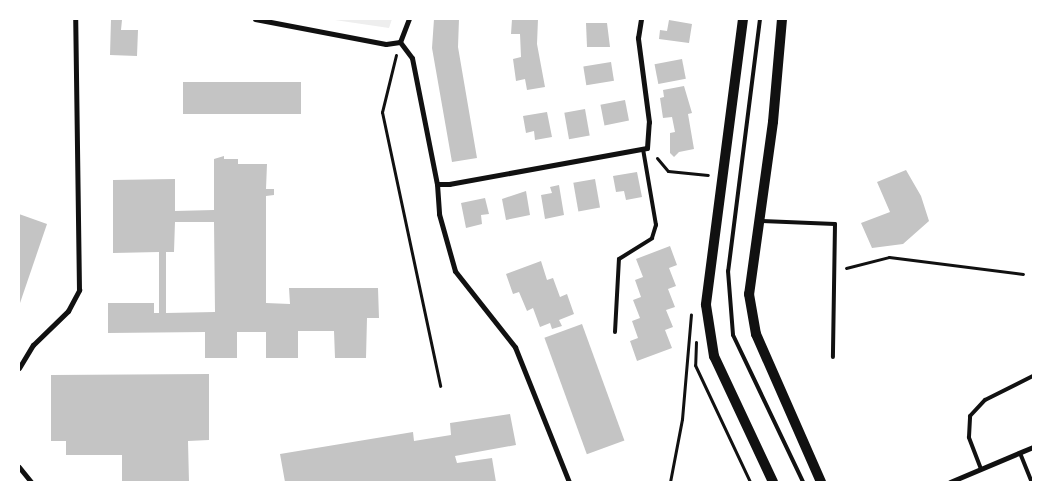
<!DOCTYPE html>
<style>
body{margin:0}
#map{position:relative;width:1052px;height:501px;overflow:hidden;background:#fff;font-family:Barlow,sans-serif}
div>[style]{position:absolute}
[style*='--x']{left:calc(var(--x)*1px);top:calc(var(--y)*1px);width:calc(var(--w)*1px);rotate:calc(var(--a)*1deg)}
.green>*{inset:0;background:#eee}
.building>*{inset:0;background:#c4c4c4;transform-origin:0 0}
.path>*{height:3px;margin:-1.5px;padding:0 1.5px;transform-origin:1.5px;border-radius:1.5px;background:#111}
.service>*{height:4px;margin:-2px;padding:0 2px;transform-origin:2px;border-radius:2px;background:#111}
.minor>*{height:5px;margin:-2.5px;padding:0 2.5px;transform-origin:2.5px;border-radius:2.5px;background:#111}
.secondary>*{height:10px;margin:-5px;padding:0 5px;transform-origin:5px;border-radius:5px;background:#111}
span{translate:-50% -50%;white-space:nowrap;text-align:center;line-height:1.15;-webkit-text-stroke:4px #fff;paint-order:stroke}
.frame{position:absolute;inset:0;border:20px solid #fff;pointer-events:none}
</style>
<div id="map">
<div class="green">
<div style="clip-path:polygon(328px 19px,392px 19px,389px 28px)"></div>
</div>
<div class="building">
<div style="clip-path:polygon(111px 19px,122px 20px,121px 30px,138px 30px,137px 56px,110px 55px)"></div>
<div style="clip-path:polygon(434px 19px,459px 19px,458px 47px,477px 158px,452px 162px,432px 48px)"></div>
<div style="clip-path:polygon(512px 19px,538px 19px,537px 44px,545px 87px,527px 90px,525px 79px,516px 81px,513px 59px,521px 57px,520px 34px,511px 34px)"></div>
<div style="clip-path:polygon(669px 20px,692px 24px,689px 43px,659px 39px,660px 30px,667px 31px)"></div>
<div style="clip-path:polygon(586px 23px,607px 23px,610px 47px,587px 47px)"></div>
<div style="left:682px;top:59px;width:20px;height:28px;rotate:79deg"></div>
<div style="left:611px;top:62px;width:19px;height:28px;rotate:81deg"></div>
<div style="left:183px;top:82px;width:118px;height:32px"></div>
<div style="clip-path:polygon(684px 86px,692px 113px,688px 114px,694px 149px,679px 152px,674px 157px,670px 153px,670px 133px,675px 132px,672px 117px,663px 118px,660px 98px,664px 97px,663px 90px)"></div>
<div style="left:625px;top:100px;width:21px;height:25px;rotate:79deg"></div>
<div style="left:585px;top:109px;width:27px;height:21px;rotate:80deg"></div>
<div style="clip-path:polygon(547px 112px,552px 137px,535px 140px,534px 131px,526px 133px,523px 116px)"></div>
<div style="clip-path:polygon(evenodd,224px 156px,224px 159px,238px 159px,238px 164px,267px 164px,266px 189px,274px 189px,274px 195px,266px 196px,266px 303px,290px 304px,289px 288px,378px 288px,379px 318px,367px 318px,366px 358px,335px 358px,334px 331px,298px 331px,298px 358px,266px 358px,266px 332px,237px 332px,237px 358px,205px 358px,205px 332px,108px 333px,108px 303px,154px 303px,154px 313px,159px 313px,159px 252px,113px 253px,113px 180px,175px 179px,175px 211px,214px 210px,214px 159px,224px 156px,175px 222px,214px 222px,215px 312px,166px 313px,166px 252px,174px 252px,175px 222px)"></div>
<div style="clip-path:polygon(906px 170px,921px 196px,929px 221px,903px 244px,872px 248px,861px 223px,890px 212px,877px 182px)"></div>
<div style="clip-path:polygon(637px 172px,642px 197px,626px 200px,624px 191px,616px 192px,613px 176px)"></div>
<div style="left:595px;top:179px;width:29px;height:22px;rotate:80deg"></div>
<div style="clip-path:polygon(559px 185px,564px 215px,545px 219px,541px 195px,552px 193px,550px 187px)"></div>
<div style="clip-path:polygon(526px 191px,530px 215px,506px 220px,502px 199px)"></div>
<div style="clip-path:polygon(485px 198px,489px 214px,481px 215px,482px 224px,466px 228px,461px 203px)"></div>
<div style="clip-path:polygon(19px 214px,47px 224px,19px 306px)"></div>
<div style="clip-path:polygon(670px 246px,677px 265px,669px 268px,676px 286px,668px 289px,675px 307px,666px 310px,673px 327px,665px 330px,672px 348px,637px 361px,630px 341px,638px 338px,632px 321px,640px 318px,633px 300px,641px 297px,635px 280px,643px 277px,636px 259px)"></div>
<div style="clip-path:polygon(541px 261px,547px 280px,553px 278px,560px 297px,567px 294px,574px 314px,559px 320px,562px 326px,552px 329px,550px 323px,540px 327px,533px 308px,527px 311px,519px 292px,513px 294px,506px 274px)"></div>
<div style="left:582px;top:324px;width:124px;height:40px;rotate:70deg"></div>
<div style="clip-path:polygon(209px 374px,209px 440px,188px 441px,189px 482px,122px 482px,122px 455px,66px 455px,66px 441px,51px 441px,51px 375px)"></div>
<div style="clip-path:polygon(510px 414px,516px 445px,455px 456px,457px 463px,492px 458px,496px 482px,285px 482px,280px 454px,413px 432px,414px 441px,451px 435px,450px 423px)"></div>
</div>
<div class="path">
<div style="--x:396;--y:55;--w:59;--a:103.8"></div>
<div style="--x:382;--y:112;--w:280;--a:78"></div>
<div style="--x:657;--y:158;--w:17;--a:50"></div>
<div style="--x:668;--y:171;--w:40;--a:5.7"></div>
<div style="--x:846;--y:268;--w:44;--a:-14.3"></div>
<div style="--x:889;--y:257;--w:135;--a:7.2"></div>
<div style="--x:696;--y:342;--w:23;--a:92"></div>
<div style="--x:695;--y:365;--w:129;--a:64.8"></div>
<div style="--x:670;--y:482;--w:64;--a:-79.2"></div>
<div style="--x:682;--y:419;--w:105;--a:-85.1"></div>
</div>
<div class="service">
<div style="--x:760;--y:19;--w:254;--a:97.2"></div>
<div style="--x:728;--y:271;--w:64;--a:85.5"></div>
<div style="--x:733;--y:335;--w:163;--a:64.5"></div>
<div style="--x:761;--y:221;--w:74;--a:2.3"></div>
<div style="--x:835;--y:224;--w:133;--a:90.9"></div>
<div style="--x:615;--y:332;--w:73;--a:-86.9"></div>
<div style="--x:619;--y:259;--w:39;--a:-32"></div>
<div style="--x:652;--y:238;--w:14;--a:-73"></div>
<div style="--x:656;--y:225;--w:77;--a:-99.7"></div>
<div style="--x:1020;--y:453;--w:31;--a:68"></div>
<div style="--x:981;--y:469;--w:34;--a:-111"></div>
<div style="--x:969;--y:437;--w:21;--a:-87"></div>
<div style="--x:970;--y:416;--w:22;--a:-47"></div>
<div style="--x:985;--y:400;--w:54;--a:-26.6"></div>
</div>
<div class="minor">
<div style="--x:255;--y:19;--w:133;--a:10.8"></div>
<div style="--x:386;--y:44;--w:14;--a:-8"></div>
<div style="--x:400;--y:42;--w:20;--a:53"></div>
<div style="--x:412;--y:58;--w:128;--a:78.8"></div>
<div style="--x:437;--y:184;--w:12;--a:0"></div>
<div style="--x:449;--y:184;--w:201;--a:-10.3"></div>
<div style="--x:647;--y:148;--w:26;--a:-86"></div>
<div style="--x:649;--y:122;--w:85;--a:-97.5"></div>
<div style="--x:638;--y:38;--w:19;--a:-81"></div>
<div style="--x:400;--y:42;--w:25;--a:-69"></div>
<div style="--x:437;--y:184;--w:30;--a:86"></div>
<div style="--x:439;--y:214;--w:59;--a:74.3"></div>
<div style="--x:455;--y:271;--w:97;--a:51.7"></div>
<div style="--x:515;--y:347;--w:145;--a:68.2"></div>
<div style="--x:19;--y:368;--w:27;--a:-59"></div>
<div style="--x:33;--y:345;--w:49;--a:-44.2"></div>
<div style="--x:68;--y:311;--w:24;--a:-62"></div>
<div style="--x:79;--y:290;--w:271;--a:-90.8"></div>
<div style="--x:19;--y:467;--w:19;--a:51"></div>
<div style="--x:950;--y:482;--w:90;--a:-22.9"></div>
</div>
<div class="secondary">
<div style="--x:743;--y:19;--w:288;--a:97.4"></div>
<div style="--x:706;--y:305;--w:52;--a:81.1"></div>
<div style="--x:714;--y:356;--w:139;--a:64.9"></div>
<div style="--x:782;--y:19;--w:103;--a:95"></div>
<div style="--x:773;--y:122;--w:174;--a:97.9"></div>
<div style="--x:749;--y:294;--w:41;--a:80.1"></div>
<div style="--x:756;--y:334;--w:162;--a:66.3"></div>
</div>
<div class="frame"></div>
</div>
